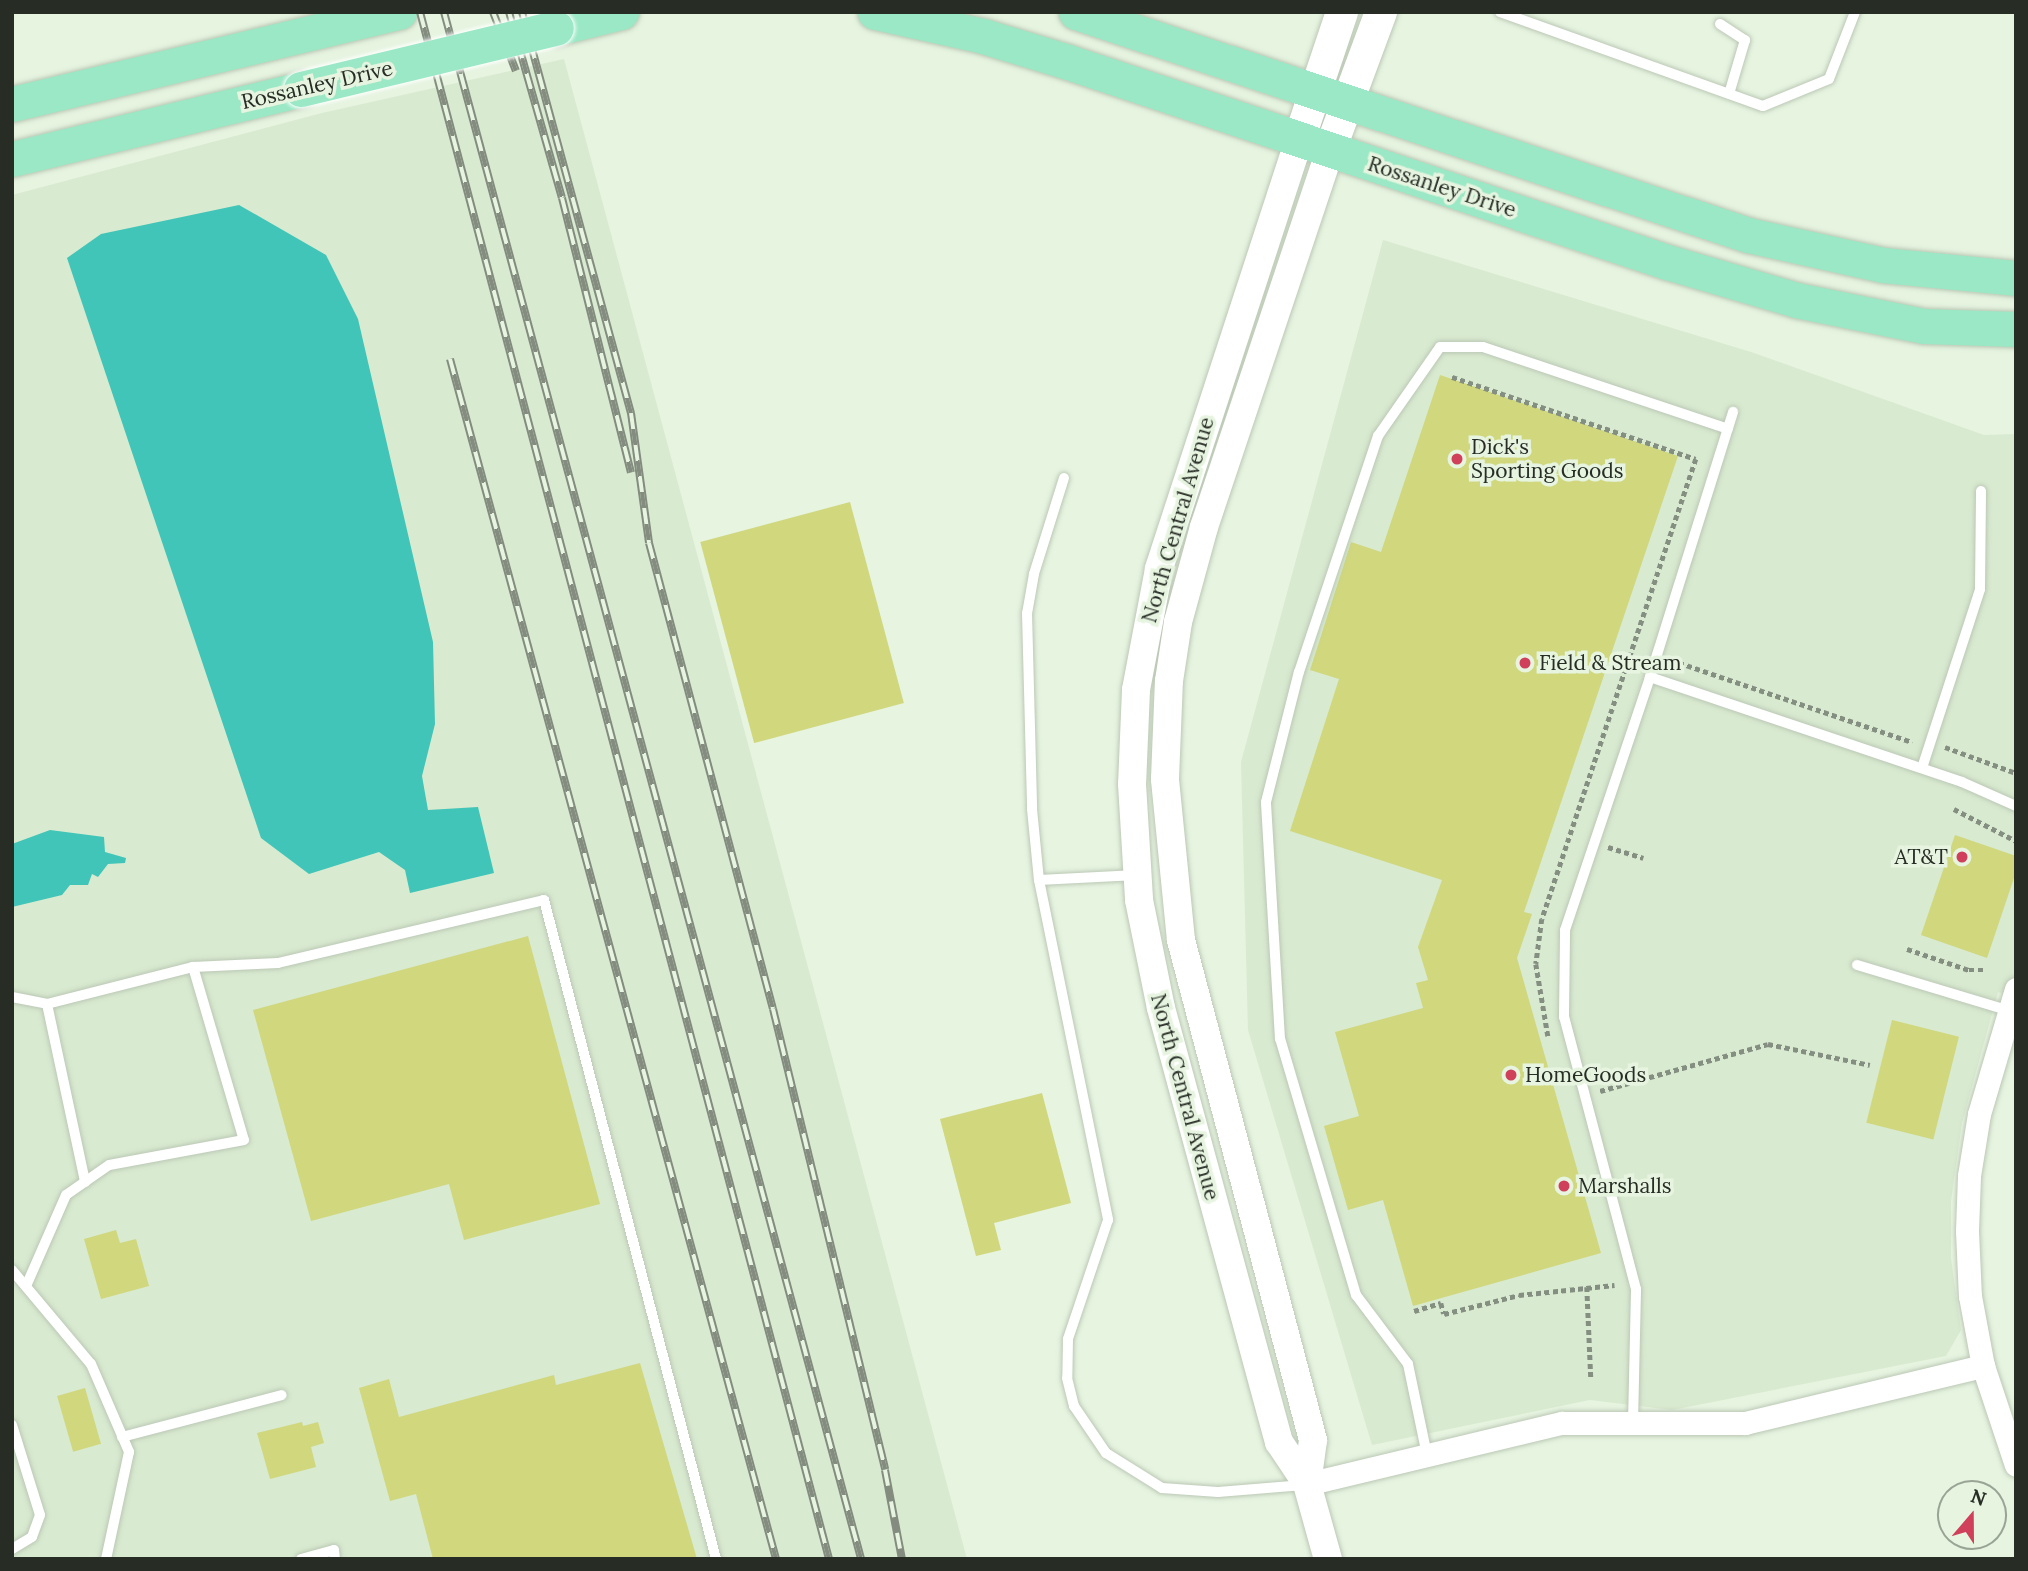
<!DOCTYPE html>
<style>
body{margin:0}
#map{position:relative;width:2028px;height:1571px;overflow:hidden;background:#e6f4e0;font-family:Lora,serif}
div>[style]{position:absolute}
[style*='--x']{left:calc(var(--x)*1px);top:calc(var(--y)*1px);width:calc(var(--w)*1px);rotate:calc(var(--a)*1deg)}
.built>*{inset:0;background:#d8ead0}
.water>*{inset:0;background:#41c5b8}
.building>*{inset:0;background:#d0d77d;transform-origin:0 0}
.path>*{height:4.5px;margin-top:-2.25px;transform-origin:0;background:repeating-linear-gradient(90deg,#858f81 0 5px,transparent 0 8.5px)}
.roads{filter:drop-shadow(0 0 2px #bbc8b5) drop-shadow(0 0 2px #bbc8b5)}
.service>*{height:10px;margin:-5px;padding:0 5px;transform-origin:5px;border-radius:5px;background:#fff}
.minor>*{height:23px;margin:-11.5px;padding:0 11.5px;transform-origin:11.5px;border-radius:11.5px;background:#fff}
.tertiary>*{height:28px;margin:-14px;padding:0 14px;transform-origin:14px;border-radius:14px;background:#fff}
.secondary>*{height:32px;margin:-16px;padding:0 16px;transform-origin:16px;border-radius:16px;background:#fff}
.primary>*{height:35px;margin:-17.5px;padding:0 17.5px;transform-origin:17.5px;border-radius:17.5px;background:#9ae8c5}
.rail>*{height:8px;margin-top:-4px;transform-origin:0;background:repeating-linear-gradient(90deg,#e6f4e0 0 16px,#838c7f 0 32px);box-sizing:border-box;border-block:2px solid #838c7f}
.bridges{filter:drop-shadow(0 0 2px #fff) drop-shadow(0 0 2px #fff)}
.primary-bridge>*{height:35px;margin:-17.5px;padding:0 17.5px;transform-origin:17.5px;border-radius:17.5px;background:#9ae8c5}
.dots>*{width:19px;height:19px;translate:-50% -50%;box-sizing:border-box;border:4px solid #e6f4e0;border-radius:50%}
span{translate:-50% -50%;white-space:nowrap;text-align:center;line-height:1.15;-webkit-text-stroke:7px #e6f4e0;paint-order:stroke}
.street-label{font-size:21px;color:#272c25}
.poi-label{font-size:21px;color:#272c25}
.left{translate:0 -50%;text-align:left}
.right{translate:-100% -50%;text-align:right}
.frame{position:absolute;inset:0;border:14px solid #272c25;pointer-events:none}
.north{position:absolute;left:1937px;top:1480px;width:70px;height:70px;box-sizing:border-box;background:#e6f4e0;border:2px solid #9aa495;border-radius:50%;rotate:20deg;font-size:19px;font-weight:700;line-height:28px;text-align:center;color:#272c25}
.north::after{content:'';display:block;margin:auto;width:24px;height:32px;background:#d0405a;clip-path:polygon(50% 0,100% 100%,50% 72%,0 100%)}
</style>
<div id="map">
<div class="built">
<div style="clip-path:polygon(564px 59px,967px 1559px,12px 1559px,12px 195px,322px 113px)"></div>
<div style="clip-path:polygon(1383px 240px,1751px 352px,1984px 435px,2016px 434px,2016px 997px,1998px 992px,1962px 1123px,1951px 1201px,1951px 1258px,1961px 1330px,1946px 1356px,1672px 1410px,1590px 1400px,1372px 1445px,1248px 1030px,1241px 762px)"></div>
</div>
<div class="water">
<div style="clip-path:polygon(239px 205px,326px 255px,358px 319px,433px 642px,435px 724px,422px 776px,428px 810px,478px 807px,494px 873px,410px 893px,405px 870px,379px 852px,309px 874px,261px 838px,67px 258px,101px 234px)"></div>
<div style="clip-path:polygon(50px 830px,104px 837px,105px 852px,126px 858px,125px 863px,108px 864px,98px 877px,92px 874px,88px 885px,70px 885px,62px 895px,12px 907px,12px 844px)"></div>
</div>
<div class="building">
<div style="clip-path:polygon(1440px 375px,1678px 456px,1524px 912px,1532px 914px,1517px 958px,1601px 1253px,1413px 1306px,1383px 1200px,1348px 1210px,1324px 1126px,1359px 1116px,1335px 1032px,1423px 1008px,1416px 983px,1428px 980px,1418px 947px,1442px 880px,1290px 831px,1339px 679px,1310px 670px,1351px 542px,1381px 552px)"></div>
<div style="left:850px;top:502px;width:208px;height:155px;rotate:75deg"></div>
<div style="clip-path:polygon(1955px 835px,2016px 856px,2016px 872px,1987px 958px,1921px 935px)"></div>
<div style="clip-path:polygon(528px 936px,600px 1204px,464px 1240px,449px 1184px,311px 1221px,253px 1010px)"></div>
<div style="left:1892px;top:1020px;width:69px;height:106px;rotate:14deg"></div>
<div style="clip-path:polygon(1042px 1093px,1071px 1203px,994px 1223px,1001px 1250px,976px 1256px,940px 1119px)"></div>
<div style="clip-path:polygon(116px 1230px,120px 1243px,136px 1239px,149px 1286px,101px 1299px,84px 1239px)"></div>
<div style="clip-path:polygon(640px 1363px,697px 1559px,433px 1559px,416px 1494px,390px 1501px,359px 1388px,389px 1379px,399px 1417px,554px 1375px,556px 1385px)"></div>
<div style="left:85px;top:1388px;width:58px;height:29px;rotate:74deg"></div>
<div style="clip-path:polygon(302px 1422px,303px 1426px,318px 1422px,324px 1443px,311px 1447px,316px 1467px,270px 1479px,257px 1433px)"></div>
</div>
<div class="path">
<div style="--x:1452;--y:377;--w:257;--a:18.6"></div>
<div style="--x:1696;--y:459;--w:485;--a:108.5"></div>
<div style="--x:1542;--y:919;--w:45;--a:97.6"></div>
<div style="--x:1536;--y:964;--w:73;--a:80.5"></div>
<div style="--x:1671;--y:660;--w:255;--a:18.8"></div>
<div style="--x:1945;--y:747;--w:76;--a:20.1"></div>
<div style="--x:1954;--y:809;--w:70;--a:27.3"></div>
<div style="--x:1608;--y:847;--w:37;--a:17"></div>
<div style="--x:1907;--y:949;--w:65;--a:18.7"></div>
<div style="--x:1969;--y:970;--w:14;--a:0"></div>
<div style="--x:1600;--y:1091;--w:174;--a:-15.6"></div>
<div style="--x:1768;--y:1044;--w:104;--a:11.6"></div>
<div style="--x:1587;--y:1287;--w:91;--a:87.5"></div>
<div style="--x:1414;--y:1311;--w:28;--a:-17"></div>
<div style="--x:1441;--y:1303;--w:11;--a:75"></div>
<div style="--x:1444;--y:1314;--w:77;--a:-14.2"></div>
<div style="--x:1519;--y:1295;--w:96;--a:-6"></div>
</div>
<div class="roads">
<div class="service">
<div style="--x:1500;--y:12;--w:279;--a:19.7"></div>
<div style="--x:1763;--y:106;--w:71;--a:-22.2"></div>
<div style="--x:1829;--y:79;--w:72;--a:-68.8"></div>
<div style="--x:1720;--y:24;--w:30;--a:33"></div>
<div style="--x:1745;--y:40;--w:56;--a:106.5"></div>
<div style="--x:1064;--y:478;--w:101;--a:107.4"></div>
<div style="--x:1034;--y:574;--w:40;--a:100"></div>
<div style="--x:1027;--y:613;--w:196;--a:88.5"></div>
<div style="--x:1032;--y:809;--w:71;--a:84.4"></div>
<div style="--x:1039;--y:880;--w:347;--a:78.5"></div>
<div style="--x:1108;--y:1220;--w:126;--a:108.6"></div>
<div style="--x:1068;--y:1339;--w:39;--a:91"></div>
<div style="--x:1067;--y:1378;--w:29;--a:76"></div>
<div style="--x:1074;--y:1406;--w:57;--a:55.8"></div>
<div style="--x:1106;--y:1453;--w:66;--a:32"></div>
<div style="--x:1162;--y:1488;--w:56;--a:4.1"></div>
<div style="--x:1218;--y:1492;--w:86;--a:-4.7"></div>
<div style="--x:1650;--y:677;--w:278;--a:-72.6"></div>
<div style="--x:1922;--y:768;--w:188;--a:-72"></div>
<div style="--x:1980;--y:589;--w:98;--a:-89.4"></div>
<div style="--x:1039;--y:880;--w:98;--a:-2.9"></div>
<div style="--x:1857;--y:965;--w:160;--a:16.7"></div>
<div style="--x:193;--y:967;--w:85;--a:-2.7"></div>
<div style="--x:278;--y:963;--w:273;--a:-13.3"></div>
<div style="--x:544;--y:900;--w:681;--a:75.37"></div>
<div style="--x:12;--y:997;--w:36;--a:11"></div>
<div style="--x:47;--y:1004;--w:151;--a:-14.2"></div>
<div style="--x:193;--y:967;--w:180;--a:73.6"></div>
<div style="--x:244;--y:1140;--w:137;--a:169.5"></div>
<div style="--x:109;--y:1165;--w:52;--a:145.1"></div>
<div style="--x:66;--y:1195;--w:99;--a:113.7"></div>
<div style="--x:47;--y:1004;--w:182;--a:77.9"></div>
<div style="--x:12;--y:1270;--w:123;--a:50"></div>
<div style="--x:91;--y:1364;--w:96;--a:66.6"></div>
<div style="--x:129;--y:1452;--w:109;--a:102.1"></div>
<div style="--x:1633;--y:1423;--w:134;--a:-88.7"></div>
<div style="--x:1636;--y:1289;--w:281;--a:-104.8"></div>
<div style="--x:1564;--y:1017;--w:87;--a:-89.3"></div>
<div style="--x:1565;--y:930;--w:267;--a:-71.4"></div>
<div style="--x:1650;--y:677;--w:329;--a:18.6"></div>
<div style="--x:1962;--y:782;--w:59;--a:24"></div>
<div style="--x:12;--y:1425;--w:94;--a:72.7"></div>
<div style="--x:40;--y:1515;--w:23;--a:110"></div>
<div style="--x:32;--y:1537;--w:23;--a:149"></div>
<div style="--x:122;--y:1437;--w:165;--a:-14.7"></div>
<div style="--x:1427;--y:1455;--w:93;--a:-101.8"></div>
<div style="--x:1408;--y:1364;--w:86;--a:-127"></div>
<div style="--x:1356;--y:1295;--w:267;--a:-106.5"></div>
<div style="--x:1280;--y:1039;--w:237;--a:-93.4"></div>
<div style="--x:1266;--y:802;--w:134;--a:-75.8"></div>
<div style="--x:1299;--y:672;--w:249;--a:-71.5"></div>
<div style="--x:1378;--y:436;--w:108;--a:-55.1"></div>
<div style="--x:1440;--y:347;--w:43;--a:0"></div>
<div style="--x:1483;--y:347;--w:258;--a:18.5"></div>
<div style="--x:301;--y:1559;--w:34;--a:-15"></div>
<div style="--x:334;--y:1550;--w:9;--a:84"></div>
</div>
<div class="minor">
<div style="--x:2016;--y:989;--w:130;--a:106.5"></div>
<div style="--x:1979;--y:1114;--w:63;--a:99.2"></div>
<div style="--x:1969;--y:1176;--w:55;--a:92.1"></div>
<div style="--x:1967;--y:1231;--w:65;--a:87.4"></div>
<div style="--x:1970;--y:1296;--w:71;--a:79.5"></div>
<div style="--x:1983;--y:1366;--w:104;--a:71.6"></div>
<div style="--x:1307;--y:1484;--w:262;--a:-13.5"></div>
<div style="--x:1562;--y:1423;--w:183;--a:0"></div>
<div style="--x:1745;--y:1423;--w:245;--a:-13.5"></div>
</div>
<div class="tertiary">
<div style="--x:1299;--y:140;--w:451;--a:108.1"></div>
<div style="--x:1159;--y:569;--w:123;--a:100.8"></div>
<div style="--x:1136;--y:690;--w:94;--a:92.4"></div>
<div style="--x:1132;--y:784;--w:116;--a:86.5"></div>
<div style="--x:1139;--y:900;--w:110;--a:78.5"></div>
<div style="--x:1161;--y:1008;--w:450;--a:74.8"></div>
<div style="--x:1279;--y:1442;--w:50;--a:56.3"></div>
<div style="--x:1307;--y:1484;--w:78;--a:74.4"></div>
<div style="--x:1307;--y:1484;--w:44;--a:-82.2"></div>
<div style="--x:1313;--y:1440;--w:517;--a:-104.79"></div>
<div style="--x:1181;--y:940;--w:162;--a:-95.7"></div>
<div style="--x:1165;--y:779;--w:98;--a:-87.7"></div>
<div style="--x:1169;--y:681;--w:60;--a:-81.3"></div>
<div style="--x:1178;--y:622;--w:98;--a:-74.7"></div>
<div style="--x:1204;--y:527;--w:397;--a:-71.5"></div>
</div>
<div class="secondary">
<div style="--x:1299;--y:140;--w:135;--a:-71.4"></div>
<div style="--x:1330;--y:150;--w:147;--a:-69.7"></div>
</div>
<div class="primary">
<div style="--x:875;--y:12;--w:111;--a:12.5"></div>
<div style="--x:983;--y:36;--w:89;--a:17"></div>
<div style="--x:1068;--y:62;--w:632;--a:18.46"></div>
<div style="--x:1667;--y:262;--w:134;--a:16.4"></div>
<div style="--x:1796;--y:300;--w:131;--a:11.5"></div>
<div style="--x:1924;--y:326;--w:92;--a:1.9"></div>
<div style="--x:1076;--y:12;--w:708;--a:18.36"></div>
<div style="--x:1748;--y:235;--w:138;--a:12.5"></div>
<div style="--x:1883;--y:265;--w:134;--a:5.6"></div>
<div style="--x:556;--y:28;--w:67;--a:-13.8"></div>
<div style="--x:12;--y:104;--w:398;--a:-13.4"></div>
<div style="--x:12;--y:159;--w:297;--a:-13.6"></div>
</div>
</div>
<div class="rail">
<div style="--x:420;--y:12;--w:1600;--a:75.19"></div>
<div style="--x:444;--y:12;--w:1602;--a:74.91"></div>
<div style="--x:493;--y:12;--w:63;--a:68.7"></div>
<div style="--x:509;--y:12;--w:193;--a:74.1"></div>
<div style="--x:562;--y:198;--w:283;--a:75.9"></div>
<div style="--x:522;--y:12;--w:416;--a:74.8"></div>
<div style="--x:631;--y:413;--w:131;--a:82.1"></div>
<div style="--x:649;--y:543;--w:482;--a:75.1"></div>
<div style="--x:773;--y:1009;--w:474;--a:76.3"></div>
<div style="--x:885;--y:1470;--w:91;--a:79.2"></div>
<div style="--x:450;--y:359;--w:1243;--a:74.8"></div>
</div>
<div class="bridges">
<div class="primary-bridge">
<div style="--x:301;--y:89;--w:262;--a:-13.5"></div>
</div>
</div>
<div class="dots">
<div style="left:1457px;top:459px;background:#d0405a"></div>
<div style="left:1525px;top:663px;background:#d0405a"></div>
<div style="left:1962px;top:857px;background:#d0405a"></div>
<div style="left:1511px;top:1075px;background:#d0405a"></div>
<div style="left:1564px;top:1186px;background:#d0405a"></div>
</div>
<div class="street-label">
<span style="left:317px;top:85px;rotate:-13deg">Rossanley Drive</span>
<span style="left:1442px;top:187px;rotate:18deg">Rossanley Drive</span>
<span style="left:1178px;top:520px;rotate:-74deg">North Central Avenue</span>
<span style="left:1185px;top:1097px;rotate:75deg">North Central Avenue</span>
</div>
<div class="poi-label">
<span class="left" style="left:1471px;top:459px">Dick's<br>Sporting Goods</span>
<span class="left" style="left:1539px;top:663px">Field &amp; Stream</span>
<span class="right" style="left:1948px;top:857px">AT&amp;T</span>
<span class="left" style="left:1525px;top:1075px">HomeGoods</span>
<span class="left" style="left:1578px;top:1186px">Marshalls</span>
</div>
<div class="frame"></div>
<div class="north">N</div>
</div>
